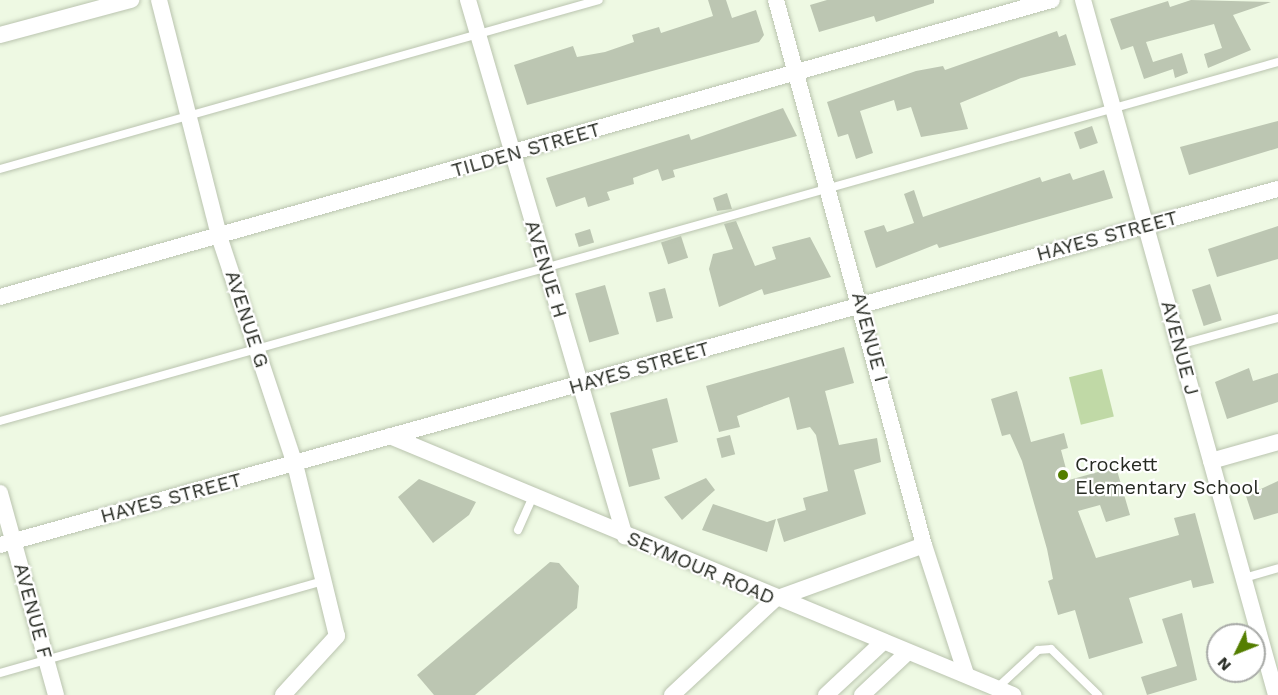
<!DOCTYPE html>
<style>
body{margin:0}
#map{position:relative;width:1278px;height:695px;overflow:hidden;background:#eef9e3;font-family:"Work Sans",sans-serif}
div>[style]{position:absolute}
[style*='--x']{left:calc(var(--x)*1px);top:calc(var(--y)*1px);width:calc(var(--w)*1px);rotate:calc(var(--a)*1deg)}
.green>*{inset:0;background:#c0d9a6;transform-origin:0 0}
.building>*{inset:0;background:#bcc6b2;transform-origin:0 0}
.roads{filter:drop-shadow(0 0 2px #bac4af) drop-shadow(0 0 2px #bac4af)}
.lane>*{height:8px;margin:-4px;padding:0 4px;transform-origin:4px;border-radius:4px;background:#fff}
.street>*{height:16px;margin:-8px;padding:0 8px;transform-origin:8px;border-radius:8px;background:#fff}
.dots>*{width:16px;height:16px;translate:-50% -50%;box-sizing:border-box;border:3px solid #fff;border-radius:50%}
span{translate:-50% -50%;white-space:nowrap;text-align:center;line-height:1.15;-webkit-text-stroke:4.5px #fff;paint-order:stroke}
.street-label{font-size:20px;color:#262a22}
.poi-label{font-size:20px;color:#262a22}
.left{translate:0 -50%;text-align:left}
.north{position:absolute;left:1206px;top:623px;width:60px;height:60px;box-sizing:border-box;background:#fff;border:2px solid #a8aaa7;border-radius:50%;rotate:227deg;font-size:16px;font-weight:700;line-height:24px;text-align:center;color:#262a22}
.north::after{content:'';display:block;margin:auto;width:21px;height:27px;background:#547e00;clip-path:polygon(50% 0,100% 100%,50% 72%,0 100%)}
</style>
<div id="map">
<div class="green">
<div style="left:1102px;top:369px;width:49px;height:34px;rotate:76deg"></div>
</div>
<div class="building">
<div style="clip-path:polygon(708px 0,726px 0,732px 18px,756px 10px,764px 35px,759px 42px,527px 105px,514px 65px,573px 46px,577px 57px,605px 52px,634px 42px,632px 35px,659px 27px,661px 33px,713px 16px)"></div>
<div style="clip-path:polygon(827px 0,934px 0,934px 3px,876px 22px,874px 16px,819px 32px,810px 5px)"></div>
<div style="clip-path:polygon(1191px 0,1271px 2px,1233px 15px,1251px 50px,1208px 68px,1204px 54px,1222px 48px,1214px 24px,1146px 42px,1153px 62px,1182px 53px,1188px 73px,1175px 78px,1173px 69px,1144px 79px,1133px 46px,1121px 50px,1110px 19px,1168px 1px,1170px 7px)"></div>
<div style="clip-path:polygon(1057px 31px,1059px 37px,1066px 34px,1076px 65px,1021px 78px,960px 103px,968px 129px,921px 137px,911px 107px,897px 111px,894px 100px,860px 111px,873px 153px,856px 159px,848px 134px,838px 137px,827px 102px,916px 71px,943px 66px,945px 70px)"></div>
<div style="clip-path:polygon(783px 108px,797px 136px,673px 170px,675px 177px,662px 181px,658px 169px,633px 178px,634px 184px,607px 192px,610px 200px,588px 207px,585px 197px,556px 207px,546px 178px,689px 134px,691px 140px)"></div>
<div style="clip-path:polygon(1278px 121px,1278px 148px,1189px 175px,1180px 147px)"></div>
<div style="left:1092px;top:126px;width:18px;height:19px;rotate:71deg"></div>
<div style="clip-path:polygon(1104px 170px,1113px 198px,939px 248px,937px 244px,876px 268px,864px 231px,884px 225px,887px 232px,914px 223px,904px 194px,914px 190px,923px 217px,1040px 177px,1042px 182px,1070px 173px,1073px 180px)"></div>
<div style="clip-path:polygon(727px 193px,732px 209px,717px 211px,713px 198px)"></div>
<div style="clip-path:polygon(736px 221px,755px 266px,776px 259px,772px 247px,810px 237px,831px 277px,764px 295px,762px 289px,719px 307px,709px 269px,713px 254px,733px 249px,724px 224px)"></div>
<div style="clip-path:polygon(1278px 226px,1278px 259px,1217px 277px,1208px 249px)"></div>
<div style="left:590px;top:229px;width:14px;height:16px;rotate:73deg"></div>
<div style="left:681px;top:236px;width:23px;height:21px;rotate:72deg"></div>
<div style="left:1210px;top:284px;width:38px;height:19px;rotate:72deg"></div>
<div style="left:605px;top:285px;width:51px;height:31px;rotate:74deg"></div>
<div style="left:665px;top:288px;width:31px;height:17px;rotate:75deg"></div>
<div style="clip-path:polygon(844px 347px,854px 383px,825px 391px,839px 445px,877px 438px,881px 462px,854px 470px,866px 514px,784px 542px,777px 519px,806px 510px,803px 498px,828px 491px,816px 435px,810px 427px,797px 430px,789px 397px,737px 416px,740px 427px,719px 432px,706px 386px)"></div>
<div style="clip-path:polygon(1249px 368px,1253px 381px,1278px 373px,1278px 402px,1227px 419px,1215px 382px)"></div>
<div style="clip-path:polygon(1017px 391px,1031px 442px,1064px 433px,1068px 448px,1061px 450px,1069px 480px,1116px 467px,1130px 515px,1106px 522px,1100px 505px,1078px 511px,1096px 558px,1179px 535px,1174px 518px,1195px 513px,1214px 583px,1193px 588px,1191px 580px,1129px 598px,1143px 643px,1089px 659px,1075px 610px,1058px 615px,1048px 581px,1053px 579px,1047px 549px,1022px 461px,1010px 434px,1002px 436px,991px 399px)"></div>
<div style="clip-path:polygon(667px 398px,678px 442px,652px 449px,660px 479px,629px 487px,610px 413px)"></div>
<div style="left:730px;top:435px;width:20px;height:14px;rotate:75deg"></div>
<div style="clip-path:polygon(706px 478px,715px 490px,682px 520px,664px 497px)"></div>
<div style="clip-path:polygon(419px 479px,476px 502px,469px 515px,433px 543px,398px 497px)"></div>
<div style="clip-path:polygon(1278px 481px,1278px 513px,1254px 520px,1246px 496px)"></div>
<div style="clip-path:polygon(713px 504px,767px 522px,776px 519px,767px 552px,702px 530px)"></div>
<div style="clip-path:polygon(550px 562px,559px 563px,579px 586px,577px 608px,475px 695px,434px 695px,417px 675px)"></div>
<div style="clip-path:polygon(1182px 613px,1197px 680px,1147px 695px,1141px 677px,1177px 666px,1162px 619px)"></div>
</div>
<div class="roads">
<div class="lane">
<div style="--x:0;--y:169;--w:622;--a:-15.76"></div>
<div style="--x:1179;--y:345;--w:103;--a:-15.3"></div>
<div style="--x:0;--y:421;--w:1327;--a:-15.69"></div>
<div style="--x:518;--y:530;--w:36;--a:-66"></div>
<div style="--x:1244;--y:578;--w:35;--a:-16"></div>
<div style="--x:0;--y:673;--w:337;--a:-15.9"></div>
<div style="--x:997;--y:688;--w:56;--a:-42.8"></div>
<div style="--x:1038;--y:650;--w:13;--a:-4"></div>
<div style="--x:1051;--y:649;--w:66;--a:44.4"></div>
</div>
<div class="street">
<div style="--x:159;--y:0;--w:244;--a:75.7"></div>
<div style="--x:219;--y:236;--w:240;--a:71.6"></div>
<div style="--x:295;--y:464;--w:177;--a:76.3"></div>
<div style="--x:337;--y:636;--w:80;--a:132.5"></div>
<div style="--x:468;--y:0;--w:559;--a:73.7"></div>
<div style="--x:776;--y:0;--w:565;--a:74.81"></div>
<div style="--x:924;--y:545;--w:136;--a:72"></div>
<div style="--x:1083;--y:0;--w:721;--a:74.48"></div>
<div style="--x:0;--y:35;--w:136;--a:-15"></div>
<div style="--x:0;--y:297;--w:1093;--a:-15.77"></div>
<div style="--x:390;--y:436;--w:675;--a:22.57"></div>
<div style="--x:1211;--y:461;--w:70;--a:-15.8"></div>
<div style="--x:0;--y:493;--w:210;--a:74.5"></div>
<div style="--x:0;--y:545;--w:1327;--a:-15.57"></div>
<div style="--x:672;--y:695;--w:141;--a:-43"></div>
<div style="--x:775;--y:599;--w:158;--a:-19.9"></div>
<div style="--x:826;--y:695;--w:78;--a:-42.9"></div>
<div style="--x:862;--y:695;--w:63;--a:-43.1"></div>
</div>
</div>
<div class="dots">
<div style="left:1063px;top:475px;background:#547e00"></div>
</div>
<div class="street-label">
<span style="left:526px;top:150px;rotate:-16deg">TILDEN STREET</span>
<span style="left:1107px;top:236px;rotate:-15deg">HAYES STREET</span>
<span style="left:546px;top:269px;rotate:73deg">AVENUE H</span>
<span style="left:247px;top:319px;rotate:72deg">AVENUE G</span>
<span style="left:870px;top:337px;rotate:75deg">AVENUE I</span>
<span style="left:1180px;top:348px;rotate:75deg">AVENUE J</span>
<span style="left:639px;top:368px;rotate:-16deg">HAYES STREET</span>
<span style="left:171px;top:498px;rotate:-15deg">HAYES STREET</span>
<span style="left:701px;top:568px;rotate:23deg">SEYMOUR ROAD</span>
<span style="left:33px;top:611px;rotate:75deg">AVENUE F</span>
</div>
<div class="poi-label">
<span class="left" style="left:1075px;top:476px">Crockett<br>Elementary School</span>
</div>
<div class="north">N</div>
</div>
